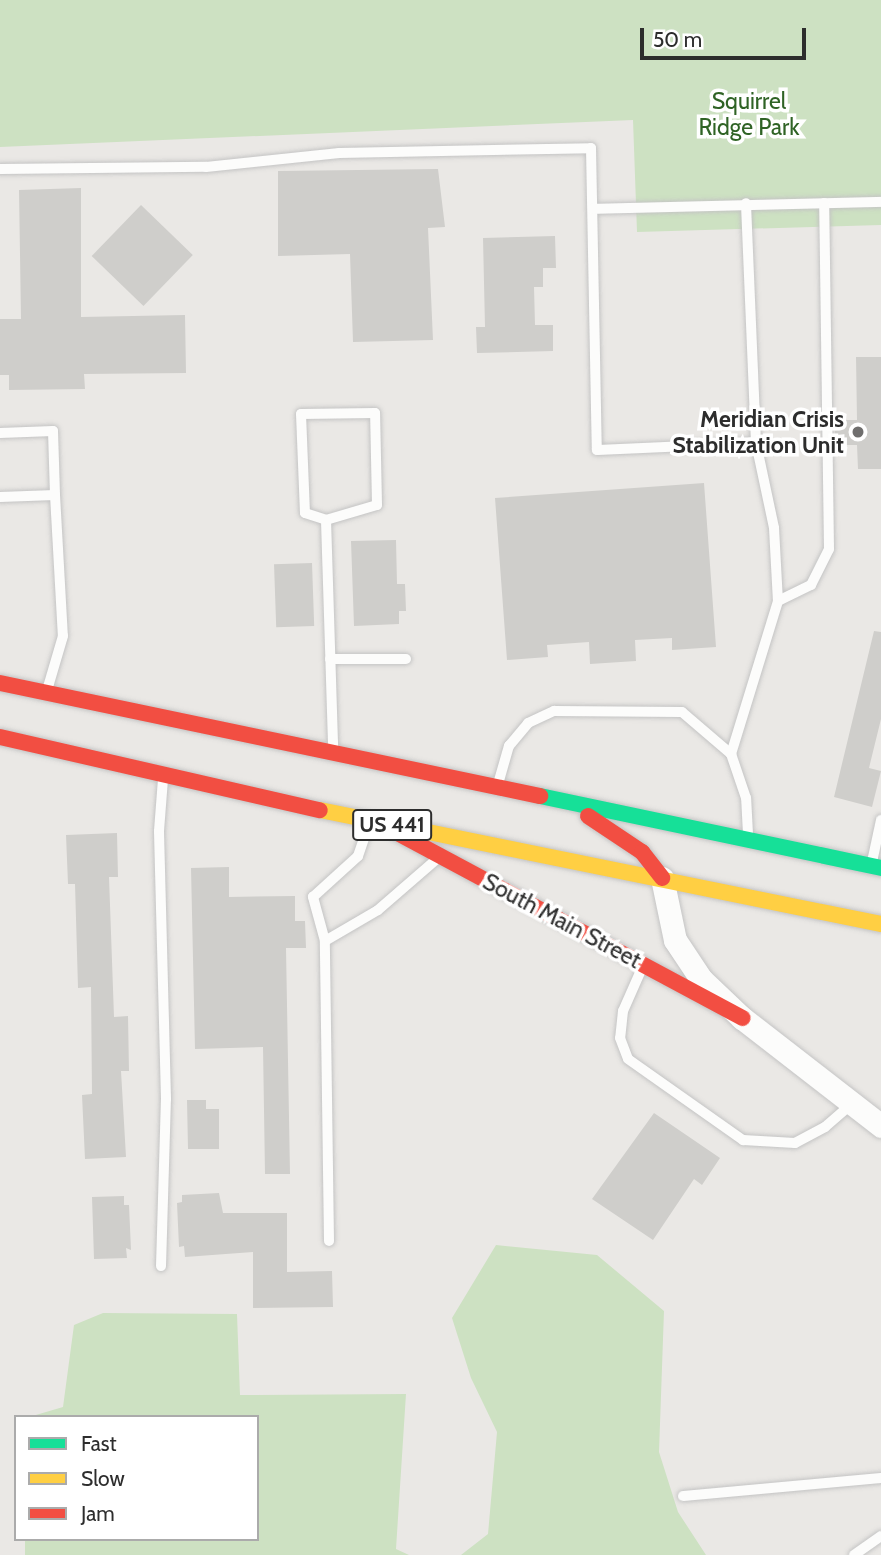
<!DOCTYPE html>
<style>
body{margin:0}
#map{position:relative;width:881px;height:1555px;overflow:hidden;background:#eae8e5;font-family:Cabin,sans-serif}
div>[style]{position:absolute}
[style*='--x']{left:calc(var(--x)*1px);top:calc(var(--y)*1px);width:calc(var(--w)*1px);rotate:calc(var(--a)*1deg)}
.green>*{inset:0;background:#cde1c2}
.building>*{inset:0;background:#cfcecb;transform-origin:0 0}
.roads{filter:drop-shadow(0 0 2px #c4c4c4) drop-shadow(0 0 2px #c4c4c4)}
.lane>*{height:10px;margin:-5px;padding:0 5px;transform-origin:5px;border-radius:5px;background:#fcfcfb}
.street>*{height:23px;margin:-11.5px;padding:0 11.5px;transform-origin:11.5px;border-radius:11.5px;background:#fcfcfb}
.fast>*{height:16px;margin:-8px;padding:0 8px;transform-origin:8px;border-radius:8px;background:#16e098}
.slow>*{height:16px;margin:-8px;padding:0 8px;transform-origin:8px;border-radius:8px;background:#ffcf43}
.jam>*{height:16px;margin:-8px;padding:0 8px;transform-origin:8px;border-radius:8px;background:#f24e42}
.dots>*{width:19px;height:19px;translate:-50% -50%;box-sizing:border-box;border:4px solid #fff;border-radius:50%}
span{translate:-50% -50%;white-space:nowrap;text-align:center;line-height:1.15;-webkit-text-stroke:7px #fff;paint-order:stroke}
.shield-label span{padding:2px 5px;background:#fff;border:2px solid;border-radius:5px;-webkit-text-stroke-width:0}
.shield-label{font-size:21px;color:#2d2d2d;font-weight:700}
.park-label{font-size:23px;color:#2f6325}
.poi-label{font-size:23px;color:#2d2d2d;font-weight:700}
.right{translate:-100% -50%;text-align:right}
.street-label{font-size:23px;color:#2d2d2d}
.legend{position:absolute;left:14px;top:1415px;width:245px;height:126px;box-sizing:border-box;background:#fff;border:2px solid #ababab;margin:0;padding:9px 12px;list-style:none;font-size:21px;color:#2d2d2d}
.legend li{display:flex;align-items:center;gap:14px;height:35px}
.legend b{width:35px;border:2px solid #ababab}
.scale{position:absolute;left:640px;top:28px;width:166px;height:32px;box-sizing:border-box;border:4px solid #2d2d2d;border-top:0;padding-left:9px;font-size:21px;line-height:24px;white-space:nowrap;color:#2d2d2d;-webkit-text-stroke:5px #fff;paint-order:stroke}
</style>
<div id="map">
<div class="green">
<div style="clip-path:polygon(0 0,881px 0,881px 225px,637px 232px,633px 120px,0 147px)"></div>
<div style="clip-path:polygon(496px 1245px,597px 1255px,664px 1311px,659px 1452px,678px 1512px,706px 1555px,461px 1555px,488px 1534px,497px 1432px,471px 1378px,452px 1318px)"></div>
<div style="clip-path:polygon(103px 1313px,237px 1314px,240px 1395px,406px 1394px,396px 1549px,409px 1555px,25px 1555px,25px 1539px,257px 1539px,257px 1417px,29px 1417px,63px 1407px,74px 1325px)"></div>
</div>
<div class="building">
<div style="clip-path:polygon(438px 169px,445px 227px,428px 228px,433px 340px,353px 342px,350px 254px,278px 256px,278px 171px)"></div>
<div style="clip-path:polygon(81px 188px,81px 317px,185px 315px,186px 373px,84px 374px,85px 389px,9px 390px,9px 375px,0 375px,0 319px,21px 319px,19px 190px)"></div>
<div style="left:141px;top:205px;width:72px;height:71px;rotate:44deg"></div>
<div style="clip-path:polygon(555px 236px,556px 268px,543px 268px,543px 287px,534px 287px,535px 325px,553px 325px,553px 351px,477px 353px,476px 327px,485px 327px,483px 238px)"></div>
<div style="clip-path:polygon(856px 357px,881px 357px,881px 469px,858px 469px,857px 445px,835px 445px,835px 420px,857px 420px)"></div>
<div style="clip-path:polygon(704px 483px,716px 647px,672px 650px,672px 638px,635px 640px,636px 661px,590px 664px,589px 642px,547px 645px,548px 657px,507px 660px,495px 498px)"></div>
<div style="clip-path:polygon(396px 540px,397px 584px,405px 584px,406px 611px,399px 611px,399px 624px,354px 626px,351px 541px)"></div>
<div style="left:312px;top:563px;width:63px;height:38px;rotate:88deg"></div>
<div style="clip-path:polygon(874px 631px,881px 632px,881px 719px,869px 768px,881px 771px,872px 807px,834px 797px)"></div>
<div style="clip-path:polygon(117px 833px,118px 877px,109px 877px,114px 1017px,128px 1016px,129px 1071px,121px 1071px,126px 1157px,85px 1159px,82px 1095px,92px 1094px,91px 987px,78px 988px,75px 884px,68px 884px,66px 835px)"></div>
<div style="clip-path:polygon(229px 867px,229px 897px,295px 896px,295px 921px,305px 921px,306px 948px,286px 948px,290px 1174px,265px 1174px,263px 1047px,195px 1049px,191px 868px)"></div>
<div style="clip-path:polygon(187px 1100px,206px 1100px,206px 1109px,219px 1109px,219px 1149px,188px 1149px)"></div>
<div style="clip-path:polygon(654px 1113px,720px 1158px,702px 1185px,694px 1179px,653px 1240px,592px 1199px)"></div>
<div style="clip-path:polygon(219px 1193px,223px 1213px,287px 1213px,287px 1272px,332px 1271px,333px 1307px,253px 1308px,253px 1252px,185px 1257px,184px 1246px,179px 1247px,177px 1203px,182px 1202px,182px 1195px)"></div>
<div style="clip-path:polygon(124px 1196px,124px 1205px,129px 1205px,131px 1250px,126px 1248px,127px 1258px,94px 1259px,92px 1197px)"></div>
</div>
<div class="roads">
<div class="lane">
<div style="--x:0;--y:169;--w:206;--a:-0.6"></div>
<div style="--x:206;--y:167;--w:134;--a:-6"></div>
<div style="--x:339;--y:153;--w:252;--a:-1.1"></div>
<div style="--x:591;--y:148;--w:302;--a:88.9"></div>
<div style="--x:597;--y:450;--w:159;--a:-2.5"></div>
<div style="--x:756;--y:443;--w:240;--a:-92.4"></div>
<div style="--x:593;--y:209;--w:288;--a:-1.4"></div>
<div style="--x:0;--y:433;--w:53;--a:-2.2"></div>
<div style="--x:53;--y:431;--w:64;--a:88.2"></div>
<div style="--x:756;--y:443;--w:87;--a:78"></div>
<div style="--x:774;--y:528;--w:73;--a:86.9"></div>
<div style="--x:0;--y:497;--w:55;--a:-2.1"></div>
<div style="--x:55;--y:495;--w:141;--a:86.8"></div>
<div style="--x:63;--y:636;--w:53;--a:106.4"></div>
<div style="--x:326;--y:520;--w:53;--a:-16.4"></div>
<div style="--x:377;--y:505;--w:92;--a:-91.2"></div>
<div style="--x:375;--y:413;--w:74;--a:179.2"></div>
<div style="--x:301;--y:414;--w:99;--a:87.7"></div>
<div style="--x:305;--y:513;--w:22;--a:18"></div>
<div style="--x:326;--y:520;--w:229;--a:88.2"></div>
<div style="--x:330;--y:659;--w:76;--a:0"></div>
<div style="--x:498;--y:784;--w:40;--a:-74"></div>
<div style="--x:509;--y:746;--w:30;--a:-50"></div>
<div style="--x:528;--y:723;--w:29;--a:-25"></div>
<div style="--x:554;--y:711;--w:128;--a:0.4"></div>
<div style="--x:682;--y:712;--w:65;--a:40.6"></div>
<div style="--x:748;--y:834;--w:36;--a:-93"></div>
<div style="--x:746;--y:798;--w:46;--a:-108.8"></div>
<div style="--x:731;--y:754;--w:160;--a:-72.9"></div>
<div style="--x:778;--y:601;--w:37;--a:-26"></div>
<div style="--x:811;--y:585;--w:40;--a:-63.4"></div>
<div style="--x:829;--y:549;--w:346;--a:-90.8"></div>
<div style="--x:872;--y:862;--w:43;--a:-77.9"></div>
<div style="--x:325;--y:941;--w:61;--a:-30.3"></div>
<div style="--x:378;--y:910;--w:79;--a:-40.9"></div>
<div style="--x:642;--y:968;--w:47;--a:113.8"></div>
<div style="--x:623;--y:1011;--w:27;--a:96"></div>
<div style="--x:620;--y:1038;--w:22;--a:69"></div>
<div style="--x:628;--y:1059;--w:141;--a:35.2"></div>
<div style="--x:743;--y:1140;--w:52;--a:3.3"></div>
<div style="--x:795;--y:1143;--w:34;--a:-28"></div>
<div style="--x:825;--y:1127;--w:37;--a:-41"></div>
<div style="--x:329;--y:1241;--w:300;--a:-90.8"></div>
<div style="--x:325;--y:941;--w:46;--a:-105.3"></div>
<div style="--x:313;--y:897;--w:61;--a:-42.3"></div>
<div style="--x:358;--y:856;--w:31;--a:-71"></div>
<div style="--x:161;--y:1266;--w:167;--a:-88.3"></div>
<div style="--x:166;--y:1099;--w:268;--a:-91.5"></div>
<div style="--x:159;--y:831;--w:52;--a:-85.6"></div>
<div style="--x:683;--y:1496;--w:199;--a:-5.2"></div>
<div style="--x:854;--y:1555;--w:33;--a:-35"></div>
</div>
<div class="street">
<div style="--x:662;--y:878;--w:63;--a:78.2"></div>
<div style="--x:675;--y:940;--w:47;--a:56.3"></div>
<div style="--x:701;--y:979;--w:57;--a:43.6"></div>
<div style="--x:742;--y:1018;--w:176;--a:37.8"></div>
</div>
<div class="fast">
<div style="--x:540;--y:796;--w:349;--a:11.9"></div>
</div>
<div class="slow">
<div style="--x:320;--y:810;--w:572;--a:11.49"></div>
</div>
<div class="jam">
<div style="--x:0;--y:683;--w:552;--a:11.82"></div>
<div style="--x:0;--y:737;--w:328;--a:12.9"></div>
<div style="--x:588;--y:816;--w:65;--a:33.7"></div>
<div style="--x:642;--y:852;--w:33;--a:52"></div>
<div style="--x:390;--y:829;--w:400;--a:28.2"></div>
</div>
</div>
<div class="dots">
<div style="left:858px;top:432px;background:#6f6e6d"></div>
</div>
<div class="shield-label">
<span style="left:392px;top:825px">US 441</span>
</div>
<div class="park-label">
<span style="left:749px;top:114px">Squirrel<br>Ridge Park</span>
</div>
<div class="poi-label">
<span class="right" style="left:844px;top:432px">Meridian Crisis<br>Stabilization Unit</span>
</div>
<div class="street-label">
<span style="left:562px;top:921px;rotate:28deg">South Main Street</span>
</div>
<ul class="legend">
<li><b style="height:9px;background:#16e098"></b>Fast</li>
<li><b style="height:9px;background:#ffcf43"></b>Slow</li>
<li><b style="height:9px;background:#f24e42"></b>Jam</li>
</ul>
<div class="scale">50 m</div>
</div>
